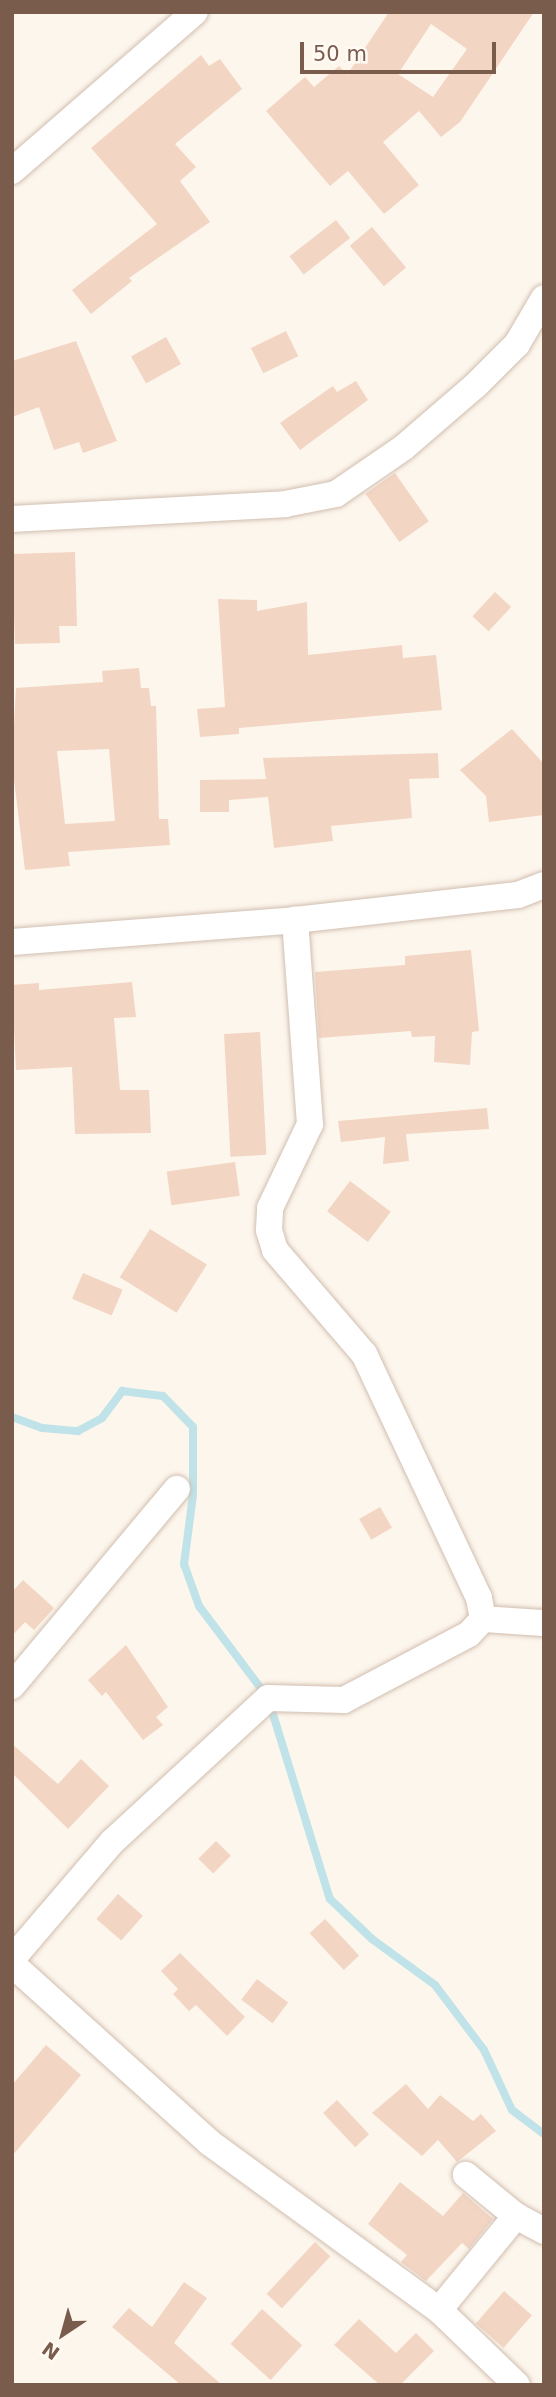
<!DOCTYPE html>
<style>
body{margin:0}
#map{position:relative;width:556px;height:2397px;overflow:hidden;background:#fdf6ec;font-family:"DejaVu Sans",sans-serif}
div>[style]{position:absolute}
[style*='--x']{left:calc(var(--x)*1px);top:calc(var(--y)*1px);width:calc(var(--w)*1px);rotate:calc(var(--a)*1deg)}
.stream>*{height:8px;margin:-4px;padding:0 4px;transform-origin:4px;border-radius:4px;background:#bfe3e8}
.building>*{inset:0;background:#f3d5c3;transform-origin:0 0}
.roads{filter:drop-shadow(0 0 2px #d1beb0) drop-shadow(0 0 2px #d1beb0)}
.street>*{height:26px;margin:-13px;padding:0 13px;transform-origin:13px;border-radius:13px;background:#fff}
span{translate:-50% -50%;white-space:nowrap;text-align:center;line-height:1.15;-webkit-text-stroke:7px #fffaf3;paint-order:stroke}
.frame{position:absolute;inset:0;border:14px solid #7a5c4d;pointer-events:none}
.north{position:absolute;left:28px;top:2299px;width:70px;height:70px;-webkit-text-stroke:5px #fffaf3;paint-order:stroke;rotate:216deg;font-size:19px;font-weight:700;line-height:28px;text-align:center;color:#7a5c4d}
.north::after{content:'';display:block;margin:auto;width:24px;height:32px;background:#7a5c4d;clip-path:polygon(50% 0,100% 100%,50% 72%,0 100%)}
.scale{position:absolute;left:300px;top:42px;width:196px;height:32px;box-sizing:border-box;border:4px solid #7a5c4d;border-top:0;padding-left:9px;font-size:21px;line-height:24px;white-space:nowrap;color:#7a5c4d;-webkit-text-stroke:5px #fffaf3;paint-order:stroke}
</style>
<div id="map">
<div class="stream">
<div style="--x:12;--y:1417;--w:32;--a:20"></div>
<div style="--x:42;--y:1428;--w:36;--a:5"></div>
<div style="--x:78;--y:1431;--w:27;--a:-28"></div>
<div style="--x:102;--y:1418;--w:34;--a:-53"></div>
<div style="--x:122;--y:1391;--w:41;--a:7"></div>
<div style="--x:163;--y:1396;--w:43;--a:45.9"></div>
<div style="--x:193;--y:1427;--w:68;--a:90"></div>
<div style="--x:193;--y:1495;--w:70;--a:97.4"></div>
<div style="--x:184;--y:1564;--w:45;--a:70.3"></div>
<div style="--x:199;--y:1606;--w:115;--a:53.1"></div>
<div style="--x:268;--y:1698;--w:210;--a:72.9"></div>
<div style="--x:330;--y:1899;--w:58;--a:43.6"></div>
<div style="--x:372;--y:1939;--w:78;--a:36.1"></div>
<div style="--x:435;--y:1985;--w:81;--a:53"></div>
<div style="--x:484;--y:2050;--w:66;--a:65"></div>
<div style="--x:512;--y:2110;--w:40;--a:37"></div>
</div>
<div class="building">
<div style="clip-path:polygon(evenodd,389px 12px,534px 12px,460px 122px,441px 137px,419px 111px,383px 142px,419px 185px,384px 214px,348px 171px,330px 186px,266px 111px,305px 77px,314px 87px,339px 66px,347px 75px,389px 12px,431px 24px,467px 49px,433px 97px,398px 74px,431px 24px)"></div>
<div style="clip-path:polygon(201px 55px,209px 66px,220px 59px,242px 89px,175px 144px,196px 167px,180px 181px,210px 222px,129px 278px,132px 281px,91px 314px,72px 290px,157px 224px,91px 148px)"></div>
<div style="left:336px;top:220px;width:23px;height:59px;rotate:52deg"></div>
<div style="left:372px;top:227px;width:53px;height:29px;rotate:50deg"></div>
<div style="left:286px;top:331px;width:28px;height:39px;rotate:64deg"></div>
<div style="left:166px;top:337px;width:31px;height:40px;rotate:61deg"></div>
<div style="clip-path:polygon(76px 341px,117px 441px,83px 453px,79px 442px,54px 450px,39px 407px,12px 417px,12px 361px)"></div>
<div style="clip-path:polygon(356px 381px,368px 400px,300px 450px,280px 423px,333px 386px,337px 392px)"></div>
<div style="left:395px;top:473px;width:59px;height:36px;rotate:55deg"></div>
<div style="clip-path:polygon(75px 552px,77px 626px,59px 626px,60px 643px,15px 644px,12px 554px)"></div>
<div style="left:495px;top:592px;width:22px;height:33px;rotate:43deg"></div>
<div style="clip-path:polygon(218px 599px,257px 600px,257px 611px,307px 602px,308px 655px,402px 645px,403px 658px,436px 655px,442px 710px,239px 728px,239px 734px,200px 737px,197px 709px,225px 707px)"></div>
<div style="clip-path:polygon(evenodd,139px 668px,141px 688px,149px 688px,151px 706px,156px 706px,159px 819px,168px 819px,170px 845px,68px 852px,70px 866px,25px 870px,12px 763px,16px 688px,103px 682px,102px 671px,139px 668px,109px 749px,115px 821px,65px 824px,57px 751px,109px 749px)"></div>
<div style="clip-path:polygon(512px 729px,544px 764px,544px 815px,489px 822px,486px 796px,460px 770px)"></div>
<div style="clip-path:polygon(438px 753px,439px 778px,409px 779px,412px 818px,331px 826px,333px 841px,274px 848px,268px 797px,229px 800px,229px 812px,200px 812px,200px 780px,266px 779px,263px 758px)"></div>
<div style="clip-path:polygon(471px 950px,479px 1031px,472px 1032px,470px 1065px,434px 1062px,435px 1036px,412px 1037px,411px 1031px,319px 1038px,315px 972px,405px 965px,405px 956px)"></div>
<div style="clip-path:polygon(132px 982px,136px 1017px,114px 1018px,120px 1090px,149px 1090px,151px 1133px,75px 1134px,72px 1067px,16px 1070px,12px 985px,39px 983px,39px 990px)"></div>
<div style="left:260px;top:1032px;width:123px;height:36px;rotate:87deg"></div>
<div style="clip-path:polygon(487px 1108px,489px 1129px,406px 1134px,409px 1161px,383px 1164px,385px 1137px,341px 1142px,338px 1121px)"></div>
<div style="left:235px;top:1162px;width:34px;height:69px;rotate:82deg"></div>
<div style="left:350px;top:1181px;width:51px;height:38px;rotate:37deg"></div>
<div style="left:150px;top:1229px;width:67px;height:57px;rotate:32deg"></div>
<div style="left:83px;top:1273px;width:43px;height:28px;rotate:23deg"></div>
<div style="left:380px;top:1507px;width:24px;height:24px;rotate:60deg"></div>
<div style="clip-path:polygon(23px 1580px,54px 1608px,34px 1630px,25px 1622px,12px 1636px,12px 1592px)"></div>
<div style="clip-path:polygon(126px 1645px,168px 1707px,156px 1717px,163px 1725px,143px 1740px,106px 1692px,102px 1696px,88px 1680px)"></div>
<div style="clip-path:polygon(12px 1744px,58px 1784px,81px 1759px,109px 1786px,68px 1829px,12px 1773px)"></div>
<div style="left:216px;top:1841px;width:21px;height:25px;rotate:45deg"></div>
<div style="left:118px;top:1894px;width:33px;height:33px;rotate:41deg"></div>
<div style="left:325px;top:1919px;width:50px;height:21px;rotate:47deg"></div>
<div style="clip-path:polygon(180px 1953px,245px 2017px,227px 2036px,196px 2005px,189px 2011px,173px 1994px,178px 1989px,161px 1971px)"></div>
<div style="left:257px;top:1979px;width:39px;height:26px;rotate:37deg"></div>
<div style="clip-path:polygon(46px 2045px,81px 2075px,12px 2156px,12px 2085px)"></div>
<div style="clip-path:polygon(406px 2084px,428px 2109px,440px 2095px,473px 2121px,481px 2114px,496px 2131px,457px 2162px,438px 2140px,422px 2156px,372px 2113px)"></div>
<div style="left:337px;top:2100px;width:47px;height:19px;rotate:47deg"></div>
<div style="clip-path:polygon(400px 2182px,443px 2216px,463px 2193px,493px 2219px,469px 2249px,462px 2243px,426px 2281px,401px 2262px,407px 2255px,368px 2224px)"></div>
<div style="left:315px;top:2242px;width:21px;height:71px;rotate:43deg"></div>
<div style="clip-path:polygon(184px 2282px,207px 2298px,174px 2343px,222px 2385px,181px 2385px,112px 2327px,129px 2308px,152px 2327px)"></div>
<div style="left:504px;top:2291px;width:37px;height:43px;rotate:41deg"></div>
<div style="left:262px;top:2309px;width:54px;height:47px;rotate:42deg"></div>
<div style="clip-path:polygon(359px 2319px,396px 2353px,416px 2333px,434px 2351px,400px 2385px,380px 2385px,334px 2345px)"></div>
</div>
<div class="roads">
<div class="street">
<div style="--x:12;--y:171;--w:242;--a:-41"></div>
<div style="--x:12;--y:519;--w:273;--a:-3.1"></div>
<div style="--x:285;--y:504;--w:52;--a:-11.1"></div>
<div style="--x:336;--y:494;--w:81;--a:-34.5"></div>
<div style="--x:403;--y:448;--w:96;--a:-40.8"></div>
<div style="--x:476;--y:385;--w:58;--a:-45"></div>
<div style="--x:517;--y:344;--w:53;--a:-59.6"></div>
<div style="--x:12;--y:942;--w:284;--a:-4.4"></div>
<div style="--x:295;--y:920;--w:224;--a:-6.4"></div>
<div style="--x:518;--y:895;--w:28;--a:-21"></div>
<div style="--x:483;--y:1619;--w:61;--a:3.8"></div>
<div style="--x:12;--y:1686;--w:257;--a:-50.1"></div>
<div style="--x:12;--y:1959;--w:154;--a:-49.5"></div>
<div style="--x:112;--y:1842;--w:212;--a:-42.7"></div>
<div style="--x:268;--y:1698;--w:76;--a:1.5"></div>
<div style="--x:344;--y:1700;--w:141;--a:-27.8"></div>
<div style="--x:469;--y:1634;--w:21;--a:-47"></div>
<div style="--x:483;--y:1619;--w:21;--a:-101"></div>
<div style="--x:479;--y:1598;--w:270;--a:-115.2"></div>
<div style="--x:364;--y:1354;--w:137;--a:-130.6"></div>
<div style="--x:275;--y:1250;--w:21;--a:-107"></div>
<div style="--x:269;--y:1230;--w:22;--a:-87"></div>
<div style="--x:270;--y:1208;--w:93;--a:-64.5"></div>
<div style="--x:310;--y:1124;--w:205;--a:-94.2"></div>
<div style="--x:12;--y:1964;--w:267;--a:42.1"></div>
<div style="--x:210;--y:2143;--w:283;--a:36.1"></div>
<div style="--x:439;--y:2310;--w:108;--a:43.9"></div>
<div style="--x:516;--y:2216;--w:32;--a:28"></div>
<div style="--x:439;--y:2310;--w:122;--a:-50.7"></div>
<div style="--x:516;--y:2216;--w:65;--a:-140.6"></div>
</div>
</div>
<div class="frame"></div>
<div class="north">N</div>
<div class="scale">50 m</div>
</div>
